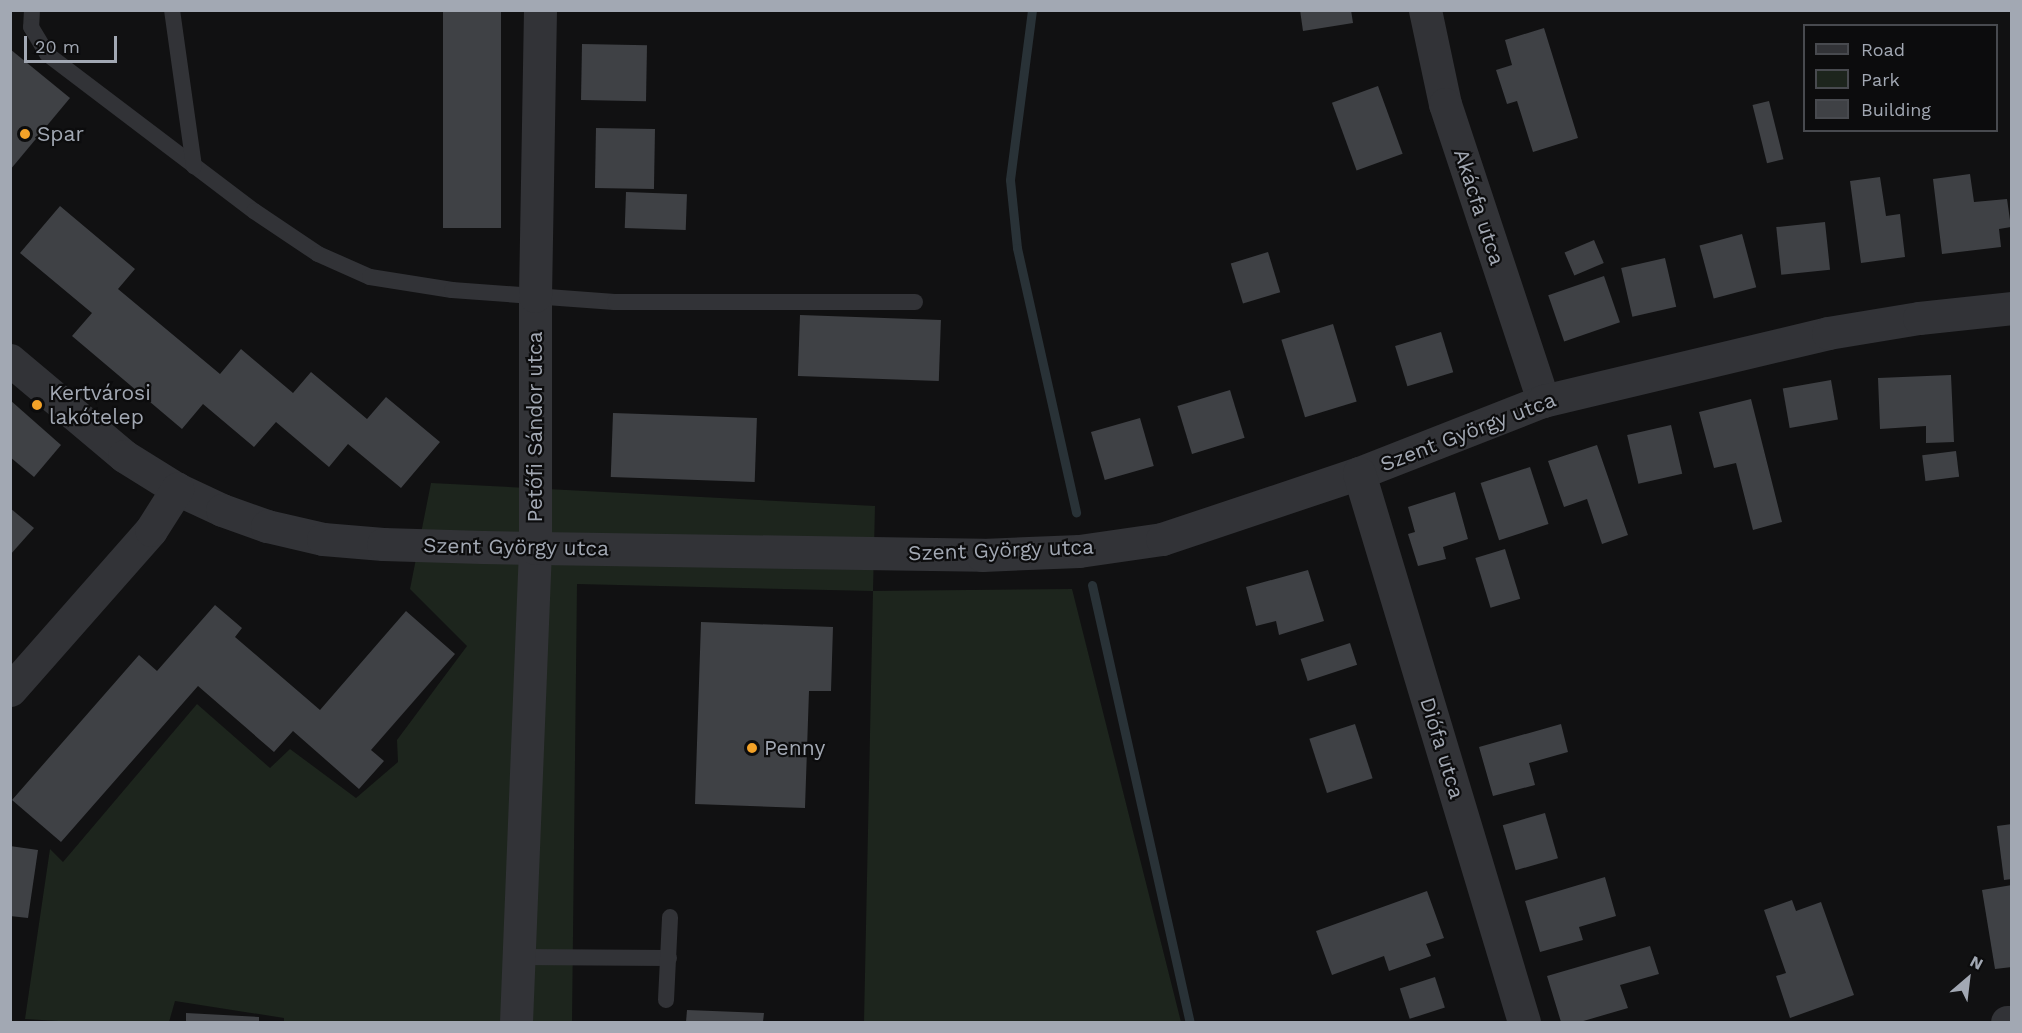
<!DOCTYPE html>
<meta charset="utf-8">
<style>
body{margin:0}
#map{position:relative;width:2022px;height:1033px;overflow:hidden;background:#111112;font-family:"Work Sans",sans-serif}
div>[style]{position:absolute}
[style*='--x']{left:calc(var(--x)*1px);top:calc(var(--y)*1px);width:calc(var(--w)*1px);rotate:calc(var(--a)*1deg)}
.green>*{inset:0;background:#1d251d}
.stream>*{height:9px;margin:-4.5px;padding:0 4.5px;transform-origin:4.5px;border-radius:4.5px;background:#293237}
.building>*{inset:0;background:#3f4145;transform-origin:0 0}
.service>*{height:16px;margin:-8px;padding:0 8px;transform-origin:8px;border-radius:8px;background:#323337}
.minor>*{height:33px;margin:-16.5px;padding:0 16.5px;transform-origin:16.5px;border-radius:16.5px;background:#323337}
.dots>*{width:16px;height:16px;translate:-50% -50%;box-sizing:border-box;border:3px solid #0c0c0d;border-radius:50%}
span{translate:-50% -50%;white-space:nowrap;text-align:center;line-height:1.15;-webkit-text-stroke:4.5px #0c0c0d;paint-order:stroke}
.poi-label{font-size:21px;color:#a2a8b3}
.left{translate:0 -50%;text-align:left}
.street-label{font-size:21px;color:#a2a8b3}
.frame{position:absolute;inset:0;border:12px solid #a2a8b3;pointer-events:none}
.legend{position:absolute;left:1803px;top:24px;width:195px;height:108px;box-sizing:border-box;background:#0c0c0d;border:2px solid #484a4f;margin:0;padding:8px 10px;list-style:none;font-size:18px;color:#a2a8b3}
.legend li{display:flex;align-items:center;gap:12px;height:30px}
.legend b{width:30px;border:2px solid #484a4f}
.north{position:absolute;left:1938px;top:949px;width:60px;height:60px;-webkit-text-stroke:4px #0c0c0d;paint-order:stroke;rotate:28deg;font-size:16px;font-weight:700;line-height:24px;text-align:center;color:#a2a8b3}
.north::after{content:'';display:block;margin:auto;width:21px;height:27px;background:#a2a8b3;clip-path:polygon(50% 0,100% 100%,50% 72%,0 100%)}
.scale{position:absolute;left:24px;top:36px;width:93px;height:27px;box-sizing:border-box;border:3px solid #a2a8b3;border-top:0;padding-left:8px;font-size:18px;line-height:21px;white-space:nowrap;color:#a2a8b3;-webkit-text-stroke:4px #0c0c0d;paint-order:stroke}
</style>
<div id="map">
<div class="green">
<div style="clip-path:polygon(431px 483px,875px 506px,873px 591px,1072px 589px,1181px 1022px,864px 1022px,873px 591px,577px 584px,572px 1022px,284px 1022px,284px 1018px,175px 1001px,169px 1022px,75px 1022px,25px 1019px,50px 849px,63px 862px,197px 704px,270px 768px,290px 749px,356px 798px,398px 762px,397px 740px,467px 646px,410px 589px)"></div>
</div>
<div class="stream">
<div style="--x:1032;--y:10;--w:171;--a:97.4"></div>
<div style="--x:1010;--y:180;--w:68;--a:84.1"></div>
<div style="--x:1017;--y:248;--w:271;--a:77.4"></div>
<div style="--x:1092;--y:585;--w:448;--a:77.4"></div>
</div>
<div class="building">
<div style="left:443px;top:10px;width:58px;height:218px"></div>
<div style="clip-path:polygon(1300px 10px,1351px 10px,1353px 23px,1303px 31px)"></div>
<div style="clip-path:polygon(1544px 28px,1578px 138px,1533px 152px,1517px 101px,1507px 104px,1496px 70px,1512px 65px,1505px 40px)"></div>
<div style="left:582px;top:44px;width:65px;height:56px;rotate:1deg"></div>
<div style="clip-path:polygon(10px 49px,70px 98px,10px 170px)"></div>
<div style="left:1378px;top:86px;width:72px;height:49px;rotate:70deg"></div>
<div style="left:1769px;top:101px;width:60px;height:17px;rotate:76deg"></div>
<div style="left:596px;top:128px;width:59px;height:60px;rotate:1deg"></div>
<div style="clip-path:polygon(1970px 174px,1974px 202px,2007px 199px,2011px 227px,1999px 229px,2001px 247px,1942px 254px,1933px 179px)"></div>
<div style="clip-path:polygon(1880px 177px,1886px 216px,1900px 214px,1905px 257px,1861px 263px,1850px 181px)"></div>
<div style="left:626px;top:192px;width:61px;height:36px;rotate:2deg"></div>
<div style="clip-path:polygon(60px 206px,135px 269px,118px 289px,220px 374px,241px 349px,293px 393px,311px 372px,367px 419px,386px 397px,440px 442px,401px 488px,348px 444px,329px 467px,276px 422px,254px 447px,203px 404px,182px 429px,72px 336px,92px 313px,20px 253px)"></div>
<div style="left:1825px;top:222px;width:48px;height:49px;rotate:84deg"></div>
<div style="left:1742px;top:234px;width:55px;height:44px;rotate:75deg"></div>
<div style="left:1594px;top:240px;width:25px;height:32px;rotate:67deg"></div>
<div style="left:1268px;top:252px;width:42px;height:39px;rotate:73deg"></div>
<div style="left:1665px;top:258px;width:50px;height:45px;rotate:77deg"></div>
<div style="left:1604px;top:276px;width:49px;height:59px;rotate:71deg"></div>
<div style="left:800px;top:315px;width:141px;height:61px;rotate:2deg"></div>
<div style="left:1333px;top:324px;width:81px;height:54px;rotate:73deg"></div>
<div style="left:1441px;top:332px;width:42px;height:48px;rotate:73deg"></div>
<div style="clip-path:polygon(1951px 375px,1954px 442px,1926px 443px,1926px 426px,1880px 429px,1878px 378px)"></div>
<div style="left:1831px;top:380px;width:40px;height:49px;rotate:80deg"></div>
<div style="left:1230px;top:390px;width:50px;height:55px;rotate:73deg"></div>
<div style="clip-path:polygon(1751px 399px,1782px 522px,1753px 530px,1736px 463px,1714px 468px,1699px 412px)"></div>
<div style="clip-path:polygon(10px 400px,61px 445px,34px 477px,10px 457px)"></div>
<div style="left:613px;top:413px;width:144px;height:64px;rotate:2deg"></div>
<div style="left:1140px;top:418px;width:50px;height:51px;rotate:74deg"></div>
<div style="left:1671px;top:425px;width:50px;height:45px;rotate:77deg"></div>
<div style="clip-path:polygon(1597px 445px,1628px 535px,1602px 544px,1587px 499px,1564px 507px,1548px 461px)"></div>
<div style="left:1956px;top:451px;width:26px;height:34px;rotate:83deg"></div>
<div style="left:1530px;top:467px;width:60px;height:52px;rotate:72deg"></div>
<div style="clip-path:polygon(1455px 492px,1468px 539px,1443px 547px,1446px 559px,1418px 566px,1408px 534px,1415px 532px,1408px 507px)"></div>
<div style="clip-path:polygon(10px 508px,34px 528px,10px 555px)"></div>
<div style="left:1505px;top:549px;width:52px;height:31px;rotate:73deg"></div>
<div style="clip-path:polygon(1308px 570px,1324px 621px,1279px 635px,1276px 621px,1256px 626px,1246px 587px)"></div>
<div style="clip-path:polygon(215px 605px,242px 628px,235px 637px,320px 710px,406px 611px,455px 654px,371px 750px,384px 761px,359px 789px,293px 731px,274px 752px,198px 686px,61px 842px,12px 800px,139px 655px,157px 671px)"></div>
<div style="clip-path:polygon(701px 622px,833px 627px,831px 691px,809px 691px,805px 808px,695px 804px)"></div>
<div style="left:1350px;top:643px;width:23px;height:52px;rotate:72deg"></div>
<div style="left:1355px;top:724px;width:57px;height:48px;rotate:72deg"></div>
<div style="clip-path:polygon(1561px 724px,1568px 752px,1529px 763px,1535px 785px,1493px 796px,1479px 747px)"></div>
<div style="left:1545px;top:813px;width:47px;height:44px;rotate:74deg"></div>
<div style="clip-path:polygon(2012px 824px,2012px 879px,2004px 880px,1997px 826px)"></div>
<div style="clip-path:polygon(10px 846px,38px 850px,28px 918px,10px 916px)"></div>
<div style="clip-path:polygon(1605px 877px,1616px 916px,1579px 927px,1583px 940px,1540px 952px,1525px 901px)"></div>
<div style="clip-path:polygon(2012px 885px,2012px 967px,1995px 969px,1982px 890px)"></div>
<div style="clip-path:polygon(1427px 891px,1444px 938px,1426px 944px,1431px 956px,1389px 971px,1384px 956px,1332px 975px,1316px 931px)"></div>
<div style="clip-path:polygon(1792px 900px,1796px 911px,1821px 902px,1854px 995px,1790px 1018px,1776px 976px,1786px 973px,1764px 910px)"></div>
<div style="clip-path:polygon(1650px 946px,1659px 974px,1620px 985px,1628px 1008px,1580px 1022px,1561px 1022px,1547px 976px)"></div>
<div style="left:1435px;top:977px;width:32px;height:37px;rotate:72deg"></div>
<div style="clip-path:polygon(687px 1010px,764px 1013px,763px 1022px,686px 1022px)"></div>
<div style="clip-path:polygon(186px 1013px,259px 1017px,259px 1022px,186px 1022px)"></div>
</div>
<div class="service">
<div style="--x:32;--y:10;--w:17;--a:93"></div>
<div style="--x:31;--y:27;--w:31;--a:59"></div>
<div style="--x:47;--y:54;--w:260;--a:37.2"></div>
<div style="--x:254;--y:211;--w:77;--a:33.9"></div>
<div style="--x:318;--y:254;--w:57;--a:23.9"></div>
<div style="--x:370;--y:277;--w:83;--a:9"></div>
<div style="--x:452;--y:290;--w:163;--a:4.2"></div>
<div style="--x:615;--y:302;--w:300;--a:0"></div>
<div style="--x:172;--y:10;--w:158;--a:82"></div>
<div style="--x:519;--y:957;--w:150;--a:0.4"></div>
<div style="--x:666;--y:1000;--w:83;--a:-87.2"></div>
</div>
<div class="minor">
<div style="--x:1425;--y:10;--w:96;--a:78"></div>
<div style="--x:1445;--y:104;--w:313;--a:71.7"></div>
<div style="--x:10;--y:360;--w:149;--a:40.1"></div>
<div style="--x:124;--y:456;--w:62;--a:31.9"></div>
<div style="--x:177;--y:489;--w:50;--a:25"></div>
<div style="--x:222;--y:510;--w:48;--a:19.6"></div>
<div style="--x:267;--y:526;--w:57;--a:13.1"></div>
<div style="--x:323;--y:539;--w:60;--a:4.8"></div>
<div style="--x:383;--y:544;--w:100;--a:1.7"></div>
<div style="--x:483;--y:547;--w:499;--a:0.9"></div>
<div style="--x:982;--y:555;--w:97;--a:-2.4"></div>
<div style="--x:1079;--y:551;--w:84;--a:-8.2"></div>
<div style="--x:1162;--y:539;--w:208;--a:-18.5"></div>
<div style="--x:1359;--y:473;--w:198;--a:-21.4"></div>
<div style="--x:1543;--y:401;--w:293;--a:-13.4"></div>
<div style="--x:1828;--y:333;--w:92;--a:-9.4"></div>
<div style="--x:1919;--y:318;--w:94;--a:-6.1"></div>
<div style="--x:1359;--y:473;--w:573;--a:73.27"></div>
<div style="--x:10;--y:690;--w:213;--a:-48.6"></div>
<div style="--x:151;--y:530;--w:49;--a:-57.6"></div>
<div style="--x:516;--y:1022;--w:474;--a:-87.7"></div>
<div style="--x:535;--y:548;--w:252;--a:-90"></div>
<div style="--x:535;--y:296;--w:286;--a:-89"></div>
<div style="--x:2007;--y:1022;--w:5;--a:0"></div>
</div>
<div class="dots">
<div style="left:25px;top:134px;background:#f3a228"></div>
<div style="left:37px;top:405px;background:#f3a228"></div>
<div style="left:752px;top:748px;background:#f3a228"></div>
</div>
<div class="poi-label">
<span class="left" style="left:37px;top:134px">Spar</span>
<span class="left" style="left:49px;top:405px">Kertvárosi<br>lakótelep</span>
<span class="left" style="left:764px;top:748px">Penny</span>
</div>
<div class="street-label">
<span style="left:1479px;top:207px;rotate:72deg">Akácfa utca</span>
<span style="left:535px;top:427px;rotate:-90deg">Petőfi Sándor utca</span>
<span style="left:1468px;top:432px;rotate:-21deg">Szent György utca</span>
<span style="left:516px;top:547px;rotate:1deg">Szent György utca</span>
<span style="left:1001px;top:550px;rotate:-2deg">Szent György utca</span>
<span style="left:1442px;top:748px;rotate:73deg">Diófa utca</span>
</div>
<div class="frame"></div>
<ul class="legend">
<li><b style="height:8px;background:#323337"></b>Road</li>
<li><b style="height:16px;background:#1d251d"></b>Park</li>
<li><b style="height:16px;background:#3f4145"></b>Building</li>
</ul>
<div class="north">N</div>
<div class="scale">20 m</div>
</div>
